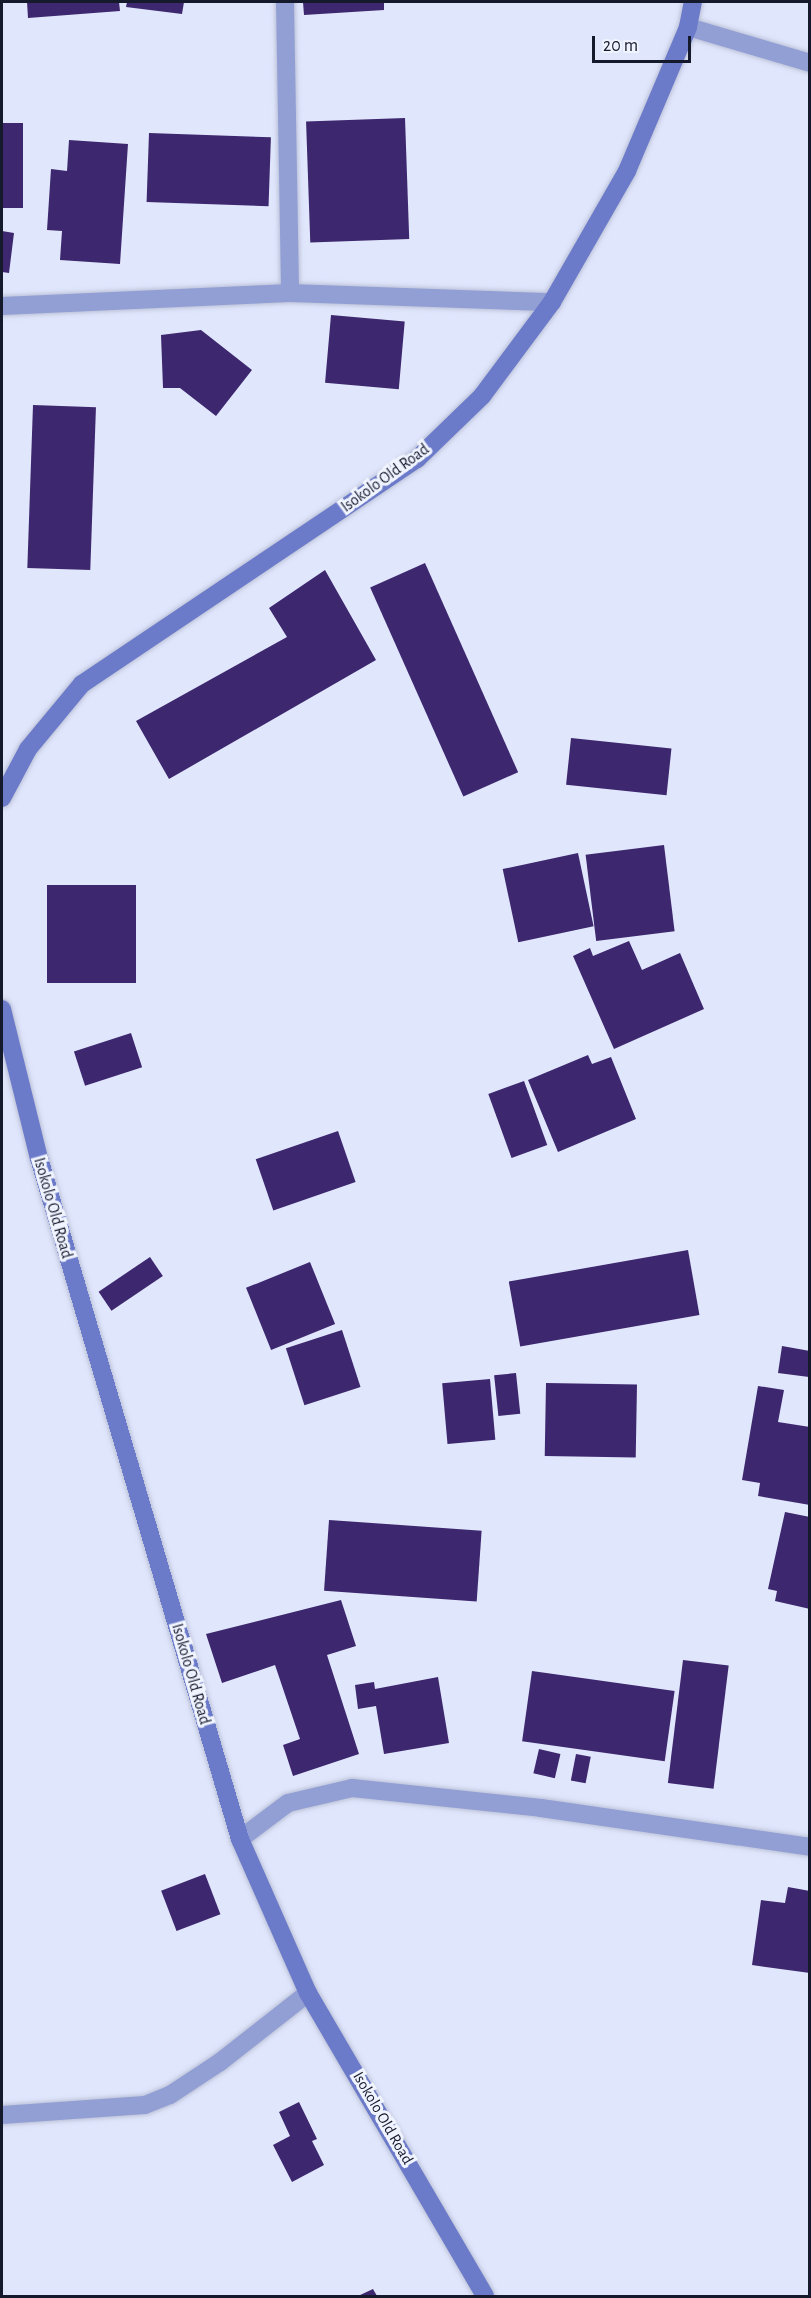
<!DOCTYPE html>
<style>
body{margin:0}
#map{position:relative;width:811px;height:2298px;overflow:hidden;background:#e0e6fc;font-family:"Alegreya Sans",sans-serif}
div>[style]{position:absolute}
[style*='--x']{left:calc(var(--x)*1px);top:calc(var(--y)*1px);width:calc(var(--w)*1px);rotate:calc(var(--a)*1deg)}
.building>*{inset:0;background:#3d276e;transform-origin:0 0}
.roads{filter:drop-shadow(0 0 2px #bbc1d7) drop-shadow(0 0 2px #bbc1d7)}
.street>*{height:18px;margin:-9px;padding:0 9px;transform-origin:9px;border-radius:9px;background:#929fd5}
.secondary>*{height:18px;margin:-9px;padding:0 9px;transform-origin:9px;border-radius:9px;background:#6b7ac9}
span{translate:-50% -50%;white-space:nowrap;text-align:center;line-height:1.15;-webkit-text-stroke:6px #f0f4ff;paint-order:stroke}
.street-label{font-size:16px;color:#15192c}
.frame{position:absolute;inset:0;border:3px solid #15192c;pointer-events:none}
.scale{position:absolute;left:592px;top:36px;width:99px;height:27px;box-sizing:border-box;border:3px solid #15192c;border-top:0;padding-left:8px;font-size:18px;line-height:21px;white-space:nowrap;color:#15192c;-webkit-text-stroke:4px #f0f4ff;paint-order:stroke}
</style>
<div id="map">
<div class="building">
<div style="clip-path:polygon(27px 2px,119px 2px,120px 11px,28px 18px)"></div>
<div style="clip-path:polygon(127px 2px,184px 2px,182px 14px,126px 7px)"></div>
<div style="clip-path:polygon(303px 2px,384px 2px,384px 10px,304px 15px)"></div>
<div style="left:405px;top:118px;width:121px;height:99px;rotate:88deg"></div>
<div style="left:2px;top:123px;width:21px;height:85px"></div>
<div style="left:149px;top:133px;width:122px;height:69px;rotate:2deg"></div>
<div style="clip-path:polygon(69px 140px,128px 144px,120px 264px,60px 260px,62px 231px,47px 230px,51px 169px,67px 171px)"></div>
<div style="clip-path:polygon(2px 231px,14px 233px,9px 273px,2px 272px)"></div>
<div style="left:331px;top:315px;width:74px;height:68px;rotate:5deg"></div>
<div style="clip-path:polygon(201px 330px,252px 370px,216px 416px,180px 388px,163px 388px,161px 335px)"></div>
<div style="left:33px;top:405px;width:63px;height:163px;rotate:2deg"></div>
<div style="left:425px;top:563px;width:229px;height:60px;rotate:66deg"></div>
<div style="clip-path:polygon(325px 570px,376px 660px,169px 779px,136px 721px,287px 637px,269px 608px)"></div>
<div style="left:571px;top:738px;width:101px;height:47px;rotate:6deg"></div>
<div style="left:664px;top:845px;width:87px;height:79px;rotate:83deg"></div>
<div style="left:578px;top:853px;width:75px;height:77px;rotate:78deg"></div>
<div style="left:47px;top:885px;width:89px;height:98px"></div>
<div style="clip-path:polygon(629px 941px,642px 970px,680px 953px,704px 1009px,614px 1049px,573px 956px,590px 948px,593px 956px)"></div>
<div style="left:131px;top:1033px;width:36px;height:60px;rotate:72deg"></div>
<div style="clip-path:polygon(588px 1055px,592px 1064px,611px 1057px,636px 1119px,558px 1152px,528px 1080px)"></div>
<div style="left:524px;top:1081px;width:68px;height:38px;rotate:70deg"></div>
<div style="left:338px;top:1131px;width:54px;height:87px;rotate:71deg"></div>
<div style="left:688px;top:1250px;width:66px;height:182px;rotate:80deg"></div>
<div style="left:150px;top:1257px;width:23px;height:62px;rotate:56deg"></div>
<div style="left:310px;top:1262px;width:67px;height:69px;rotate:68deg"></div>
<div style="left:342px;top:1330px;width:60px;height:59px;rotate:72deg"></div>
<div style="clip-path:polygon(782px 1346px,810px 1351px,809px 1377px,778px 1373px)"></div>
<div style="left:516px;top:1373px;width:41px;height:22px;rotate:84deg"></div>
<div style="left:490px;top:1379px;width:61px;height:48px;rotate:85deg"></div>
<div style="left:546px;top:1383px;width:91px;height:73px;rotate:1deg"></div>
<div style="clip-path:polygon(758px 1386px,784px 1390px,778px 1422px,810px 1427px,810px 1505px,758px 1496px,760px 1483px,742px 1480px)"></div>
<div style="clip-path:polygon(785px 1512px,810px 1517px,810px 1609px,775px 1601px,777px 1591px,768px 1589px)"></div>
<div style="left:329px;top:1520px;width:153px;height:71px;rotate:4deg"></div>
<div style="clip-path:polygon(341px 1600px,356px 1646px,327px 1655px,359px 1754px,293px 1776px,283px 1745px,300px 1739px,275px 1665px,222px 1683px,206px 1634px)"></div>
<div style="left:683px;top:1660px;width:46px;height:124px;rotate:7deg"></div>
<div style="left:532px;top:1671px;width:144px;height:71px;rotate:8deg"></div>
<div style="clip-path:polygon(438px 1677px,449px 1743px,384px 1754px,376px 1706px,358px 1709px,355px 1685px,374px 1682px,375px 1689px)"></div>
<div style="left:539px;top:1749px;width:22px;height:25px;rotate:13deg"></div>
<div style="left:576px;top:1754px;width:15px;height:27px;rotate:11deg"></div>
<div style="left:205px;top:1874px;width:43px;height:47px;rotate:69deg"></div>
<div style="clip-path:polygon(788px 1887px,810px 1891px,810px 1973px,752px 1965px,761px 1900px,785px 1903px)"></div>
<div style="clip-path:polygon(299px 2102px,317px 2139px,312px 2141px,324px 2165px,292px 2182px,273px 2145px,290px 2136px,279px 2112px)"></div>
<div style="clip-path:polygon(373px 2289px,377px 2296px,358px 2296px)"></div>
</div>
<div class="roads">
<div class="street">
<div style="--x:285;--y:2;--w:291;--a:89"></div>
<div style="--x:688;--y:27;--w:127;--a:16.4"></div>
<div style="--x:2;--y:306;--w:288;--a:-2.6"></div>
<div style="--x:290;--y:293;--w:262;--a:2"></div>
<div style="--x:240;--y:1839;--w:60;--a:-36.9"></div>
<div style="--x:288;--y:1803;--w:66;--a:-13.2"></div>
<div style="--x:352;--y:1788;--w:190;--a:6"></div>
<div style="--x:541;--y:1808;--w:272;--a:8.2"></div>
<div style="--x:2;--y:2115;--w:143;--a:-4"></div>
<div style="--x:145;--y:2105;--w:27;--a:-22"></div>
<div style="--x:170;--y:2095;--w:60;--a:-33.4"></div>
<div style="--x:220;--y:2062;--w:112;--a:-38.1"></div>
</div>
<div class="secondary">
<div style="--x:2;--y:798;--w:55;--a:-62"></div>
<div style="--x:28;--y:749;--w:85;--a:-50.3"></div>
<div style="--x:82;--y:684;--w:404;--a:-33.9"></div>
<div style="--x:417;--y:459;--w:91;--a:-44.1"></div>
<div style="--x:482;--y:396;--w:117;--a:-53.3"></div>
<div style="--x:552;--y:302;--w:151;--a:-60.2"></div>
<div style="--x:627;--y:171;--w:156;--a:-67"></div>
<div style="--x:688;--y:27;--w:25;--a:-79"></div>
<div style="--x:2;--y:1009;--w:154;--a:76.1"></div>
<div style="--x:39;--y:1158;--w:710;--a:73.56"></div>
<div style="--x:240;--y:1839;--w:168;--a:66.2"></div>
<div style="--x:308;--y:1993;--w:351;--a:59.7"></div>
</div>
</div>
<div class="street-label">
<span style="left:385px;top:478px;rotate:-36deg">Isokolo Old Road</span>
<span style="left:53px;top:1208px;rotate:74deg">Isokolo Old Road</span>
<span style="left:191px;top:1674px;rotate:74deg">Isokolo Old Road</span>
<span style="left:383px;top:2118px;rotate:60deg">Isokolo Old Road</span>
</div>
<div class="frame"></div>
<div class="scale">20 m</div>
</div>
